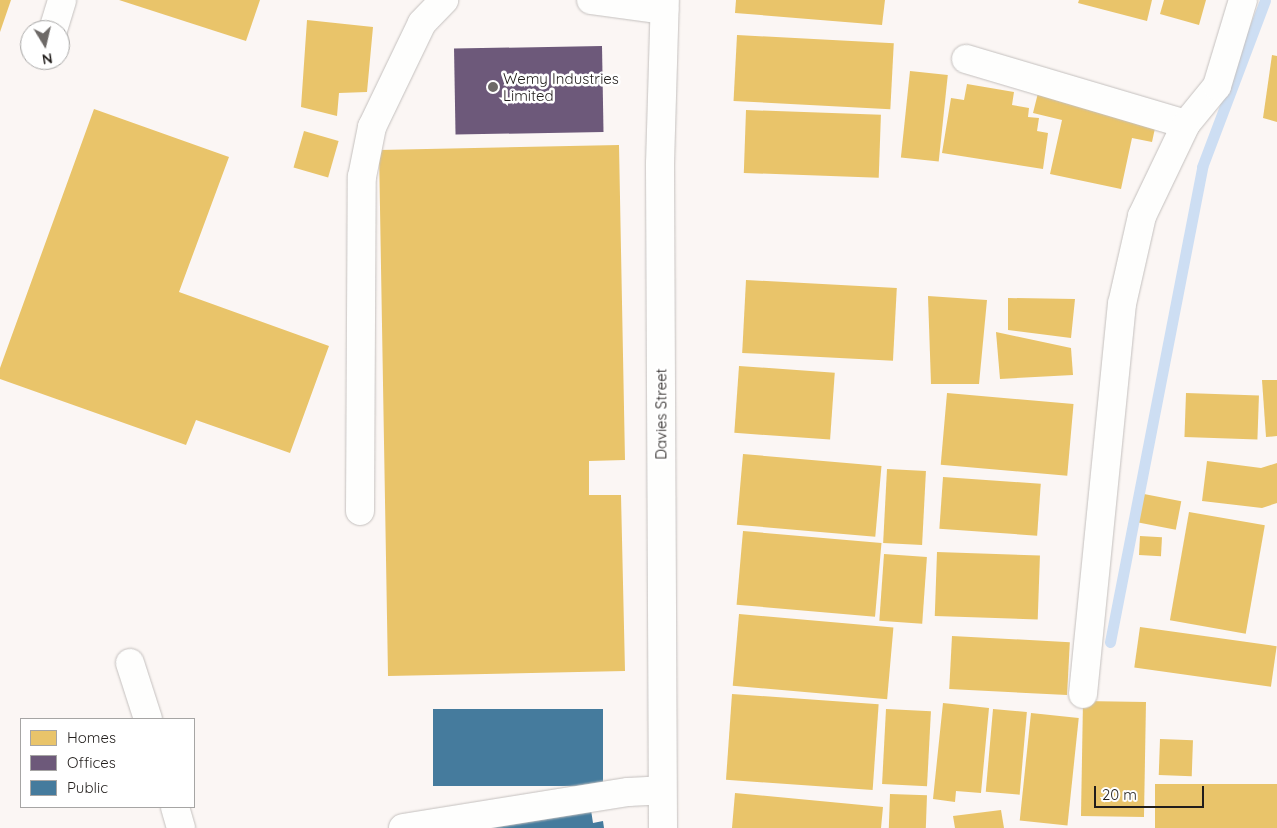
<!DOCTYPE html>
<style>
body{margin:0}
#map{position:relative;width:1277px;height:828px;overflow:hidden;background:#fbf6f4;font-family:Quicksand,sans-serif}
div>[style]{position:absolute}
[style*='--x']{left:calc(var(--x)*1px);top:calc(var(--y)*1px);width:calc(var(--w)*1px);rotate:calc(var(--a)*1deg)}
.homes>*{inset:0;background:#e9c46a;transform-origin:0 0}
.offices>*{inset:0;background:#6d597a;transform-origin:0 0}
.public>*{inset:0;background:#457b9d;transform-origin:0 0}
.stream>*{height:11px;margin:-5.5px;padding:0 5.5px;transform-origin:5.5px;border-radius:5.5px;background:#cddef3}
.roads{filter:drop-shadow(0 0 1px #c4c0be) drop-shadow(0 0 1px #c4c0be)}
.minor>*{height:28px;margin:-14px;padding:0 14px;transform-origin:14px;border-radius:14px;background:#fefefd}
.dots>*{width:14px;height:14px;translate:-50% -50%;box-sizing:border-box;border:2px solid #fff;border-radius:50%}
span{translate:-50% -50%;white-space:nowrap;text-align:center;line-height:1.15;-webkit-text-stroke:5px #fff;paint-order:stroke}
.poi-label{font-size:15px;color:#211d1b}
.left{translate:0 -50%;text-align:left}
.street-label{font-size:15px;color:#211d1b}
.legend{position:absolute;left:20px;top:718px;width:175px;height:90px;box-sizing:border-box;background:#fff;border:1px solid #a6a5a4;margin:0;padding:6px 9px;list-style:none;font-size:15px;color:#211d1b}
.legend li{display:flex;align-items:center;gap:10px;height:25px}
.legend b{width:25px;border:1px solid #a6a5a4}
.north{position:absolute;left:20px;top:20px;width:50px;height:50px;box-sizing:border-box;background:#fff;border:1px solid #a6a5a4;border-radius:50%;rotate:171deg;font-size:14px;font-weight:700;line-height:20px;text-align:center;color:#211d1b}
.north::after{content:'';display:block;margin:auto;width:18px;height:22px;background:#6d6967;clip-path:polygon(50% 0,100% 100%,50% 72%,0 100%)}
.scale{position:absolute;left:1094px;top:786px;width:110px;height:22px;box-sizing:border-box;border:2px solid #211d1b;border-top:0;padding-left:6px;font-size:15px;line-height:18px;white-space:nowrap;color:#211d1b;-webkit-text-stroke:4px #fff;paint-order:stroke}
</style>
<div id="map">
<div class="homes">
<div style="clip-path:polygon(0 0,11px 0,0 32px)"></div>
<div style="clip-path:polygon(119px 0,260px 0,246px 41px)"></div>
<div style="clip-path:polygon(736px 0,885px 0,882px 25px,735px 13px)"></div>
<div style="clip-path:polygon(1079px 0,1152px 0,1147px 21px,1078px 3px)"></div>
<div style="clip-path:polygon(1164px 0,1206px 0,1199px 25px,1160px 14px)"></div>
<div style="clip-path:polygon(307px 20px,373px 27px,367px 92px,339px 93px,337px 116px,301px 107px)"></div>
<div style="left:737px;top:35px;width:157px;height:66px;rotate:3deg"></div>
<div style="clip-path:polygon(1272px 55px,1277px 56px,1277px 122px,1263px 118px)"></div>
<div style="left:910px;top:71px;width:38px;height:87px;rotate:6deg"></div>
<div style="clip-path:polygon(967px 84px,1014px 92px,1012px 105px,1029px 108px,1028px 117px,1039px 118px,1037px 131px,1048px 133px,1043px 169px,942px 153px,951px 98px,964px 100px)"></div>
<div style="clip-path:polygon(1038px 93px,1157px 119px,1152px 142px,1132px 138px,1121px 189px,1050px 174px,1062px 120px,1033px 113px)"></div>
<div style="clip-path:polygon(94px 109px,229px 157px,179px 292px,329px 346px,290px 453px,196px 420px,186px 445px,0 379px,0 368px)"></div>
<div style="left:746px;top:110px;width:135px;height:63px;rotate:2deg"></div>
<div style="left:304px;top:131px;width:36px;height:38px;rotate:16deg"></div>
<div style="clip-path:polygon(619px 145px,625px 460px,589px 461px,589px 495px,621px 495px,625px 671px,388px 676px,379px 150px)"></div>
<div style="left:746px;top:280px;width:151px;height:73px;rotate:3deg"></div>
<div style="clip-path:polygon(928px 296px,987px 300px,979px 384px,931px 384px)"></div>
<div style="clip-path:polygon(1008px 298px,1075px 299px,1071px 338px,1008px 330px)"></div>
<div style="clip-path:polygon(996px 332px,1071px 348px,1073px 375px,1000px 379px)"></div>
<div style="left:739px;top:366px;width:96px;height:67px;rotate:4deg"></div>
<div style="clip-path:polygon(1262px 380px,1277px 380px,1277px 436px,1266px 437px)"></div>
<div style="left:947px;top:393px;width:127px;height:72px;rotate:5deg"></div>
<div style="left:1186px;top:393px;width:73px;height:44px;rotate:2deg"></div>
<div style="left:743px;top:454px;width:139px;height:71px;rotate:5deg"></div>
<div style="clip-path:polygon(1207px 461px,1261px 468px,1277px 463px,1277px 503px,1262px 508px,1202px 501px)"></div>
<div style="left:887px;top:469px;width:39px;height:74px;rotate:3deg"></div>
<div style="left:943px;top:477px;width:98px;height:52px;rotate:4deg"></div>
<div style="left:1144px;top:494px;width:38px;height:29px;rotate:11deg"></div>
<div style="left:1189px;top:512px;width:77px;height:110px;rotate:10deg"></div>
<div style="left:743px;top:531px;width:139px;height:74px;rotate:5deg"></div>
<div style="left:1140px;top:536px;width:22px;height:19px;rotate:3deg"></div>
<div style="left:937px;top:552px;width:103px;height:64px;rotate:2deg"></div>
<div style="left:884px;top:554px;width:43px;height:67px;rotate:4deg"></div>
<div style="left:739px;top:614px;width:155px;height:72px;rotate:5deg"></div>
<div style="left:1140px;top:627px;width:138px;height:41px;rotate:8deg"></div>
<div style="left:952px;top:636px;width:118px;height:53px;rotate:3deg"></div>
<div style="left:732px;top:694px;width:147px;height:86px;rotate:4deg"></div>
<div style="left:1083px;top:701px;width:63px;height:115px;rotate:1deg"></div>
<div style="clip-path:polygon(943px 703px,989px 708px,981px 793px,956px 791px,955px 802px,933px 799px)"></div>
<div style="left:886px;top:709px;width:45px;height:75px;rotate:3deg"></div>
<div style="left:993px;top:709px;width:34px;height:83px;rotate:5deg"></div>
<div style="left:1031px;top:713px;width:48px;height:108px;rotate:6deg"></div>
<div style="left:1160px;top:739px;width:33px;height:36px;rotate:2deg"></div>
<div style="left:1155px;top:784px;width:122px;height:44px"></div>
<div style="clip-path:polygon(735px 793px,883px 807px,881px 828px,732px 828px)"></div>
<div style="left:890px;top:794px;width:37px;height:34px;rotate:2deg"></div>
<div style="clip-path:polygon(1001px 810px,1004px 828px,955px 828px,953px 816px)"></div>
</div>
<div class="offices">
<div style="left:602px;top:46px;width:86px;height:148px;rotate:89deg"></div>
</div>
<div class="public">
<div style="left:433px;top:709px;width:170px;height:77px"></div>
<div style="clip-path:polygon(591px 810px,593px 823px,603px 821px,604px 828px,437px 828px)"></div>
</div>
<div class="stream">
<div style="--x:1110;--y:642;--w:484;--a:-79"></div>
<div style="--x:1202;--y:167;--w:178;--a:-69.3"></div>
</div>
<div class="roads">
<div class="minor">
<div style="--x:591;--y:0;--w:74;--a:7.8"></div>
<div style="--x:53;--y:30;--w:31;--a:-73"></div>
<div style="--x:966;--y:59;--w:229;--a:16.5"></div>
<div style="--x:360;--y:511;--w:334;--a:-89.7"></div>
<div style="--x:362;--y:177;--w:51;--a:-78.7"></div>
<div style="--x:372;--y:127;--w:115;--a:-64.3"></div>
<div style="--x:422;--y:23;--w:32;--a:-46"></div>
<div style="--x:130;--y:663;--w:59;--a:72.2"></div>
<div style="--x:1083;--y:694;--w:392;--a:-84.3"></div>
<div style="--x:1122;--y:304;--w:90;--a:-77.2"></div>
<div style="--x:1142;--y:216;--w:102;--a:-64.4"></div>
<div style="--x:1186;--y:124;--w:49;--a:-50.8"></div>
<div style="--x:1217;--y:86;--w:90;--a:-73.2"></div>
<div style="--x:175;--y:807;--w:22;--a:74"></div>
<div style="--x:403;--y:828;--w:228;--a:-9.1"></div>
<div style="--x:628;--y:792;--w:34;--a:-3"></div>
<div style="--x:663;--y:828;--w:664;--a:-90.26"></div>
<div style="--x:660;--y:164;--w:164;--a:-88.3"></div>
</div>
</div>
<div class="dots">
<div style="left:493px;top:87px;background:#6d6967"></div>
</div>
<div class="poi-label">
<span class="left" style="left:503px;top:87px">Wemy Industries<br>Limited</span>
</div>
<div class="street-label">
<span style="left:661px;top:414px;rotate:-90deg">Davies Street</span>
</div>
<ul class="legend">
<li><b style="height:14px;background:#e9c46a"></b>Homes</li>
<li><b style="height:14px;background:#6d597a"></b>Offices</li>
<li><b style="height:14px;background:#457b9d"></b>Public</li>
</ul>
<div class="north">N</div>
<div class="scale">20 m</div>
</div>
